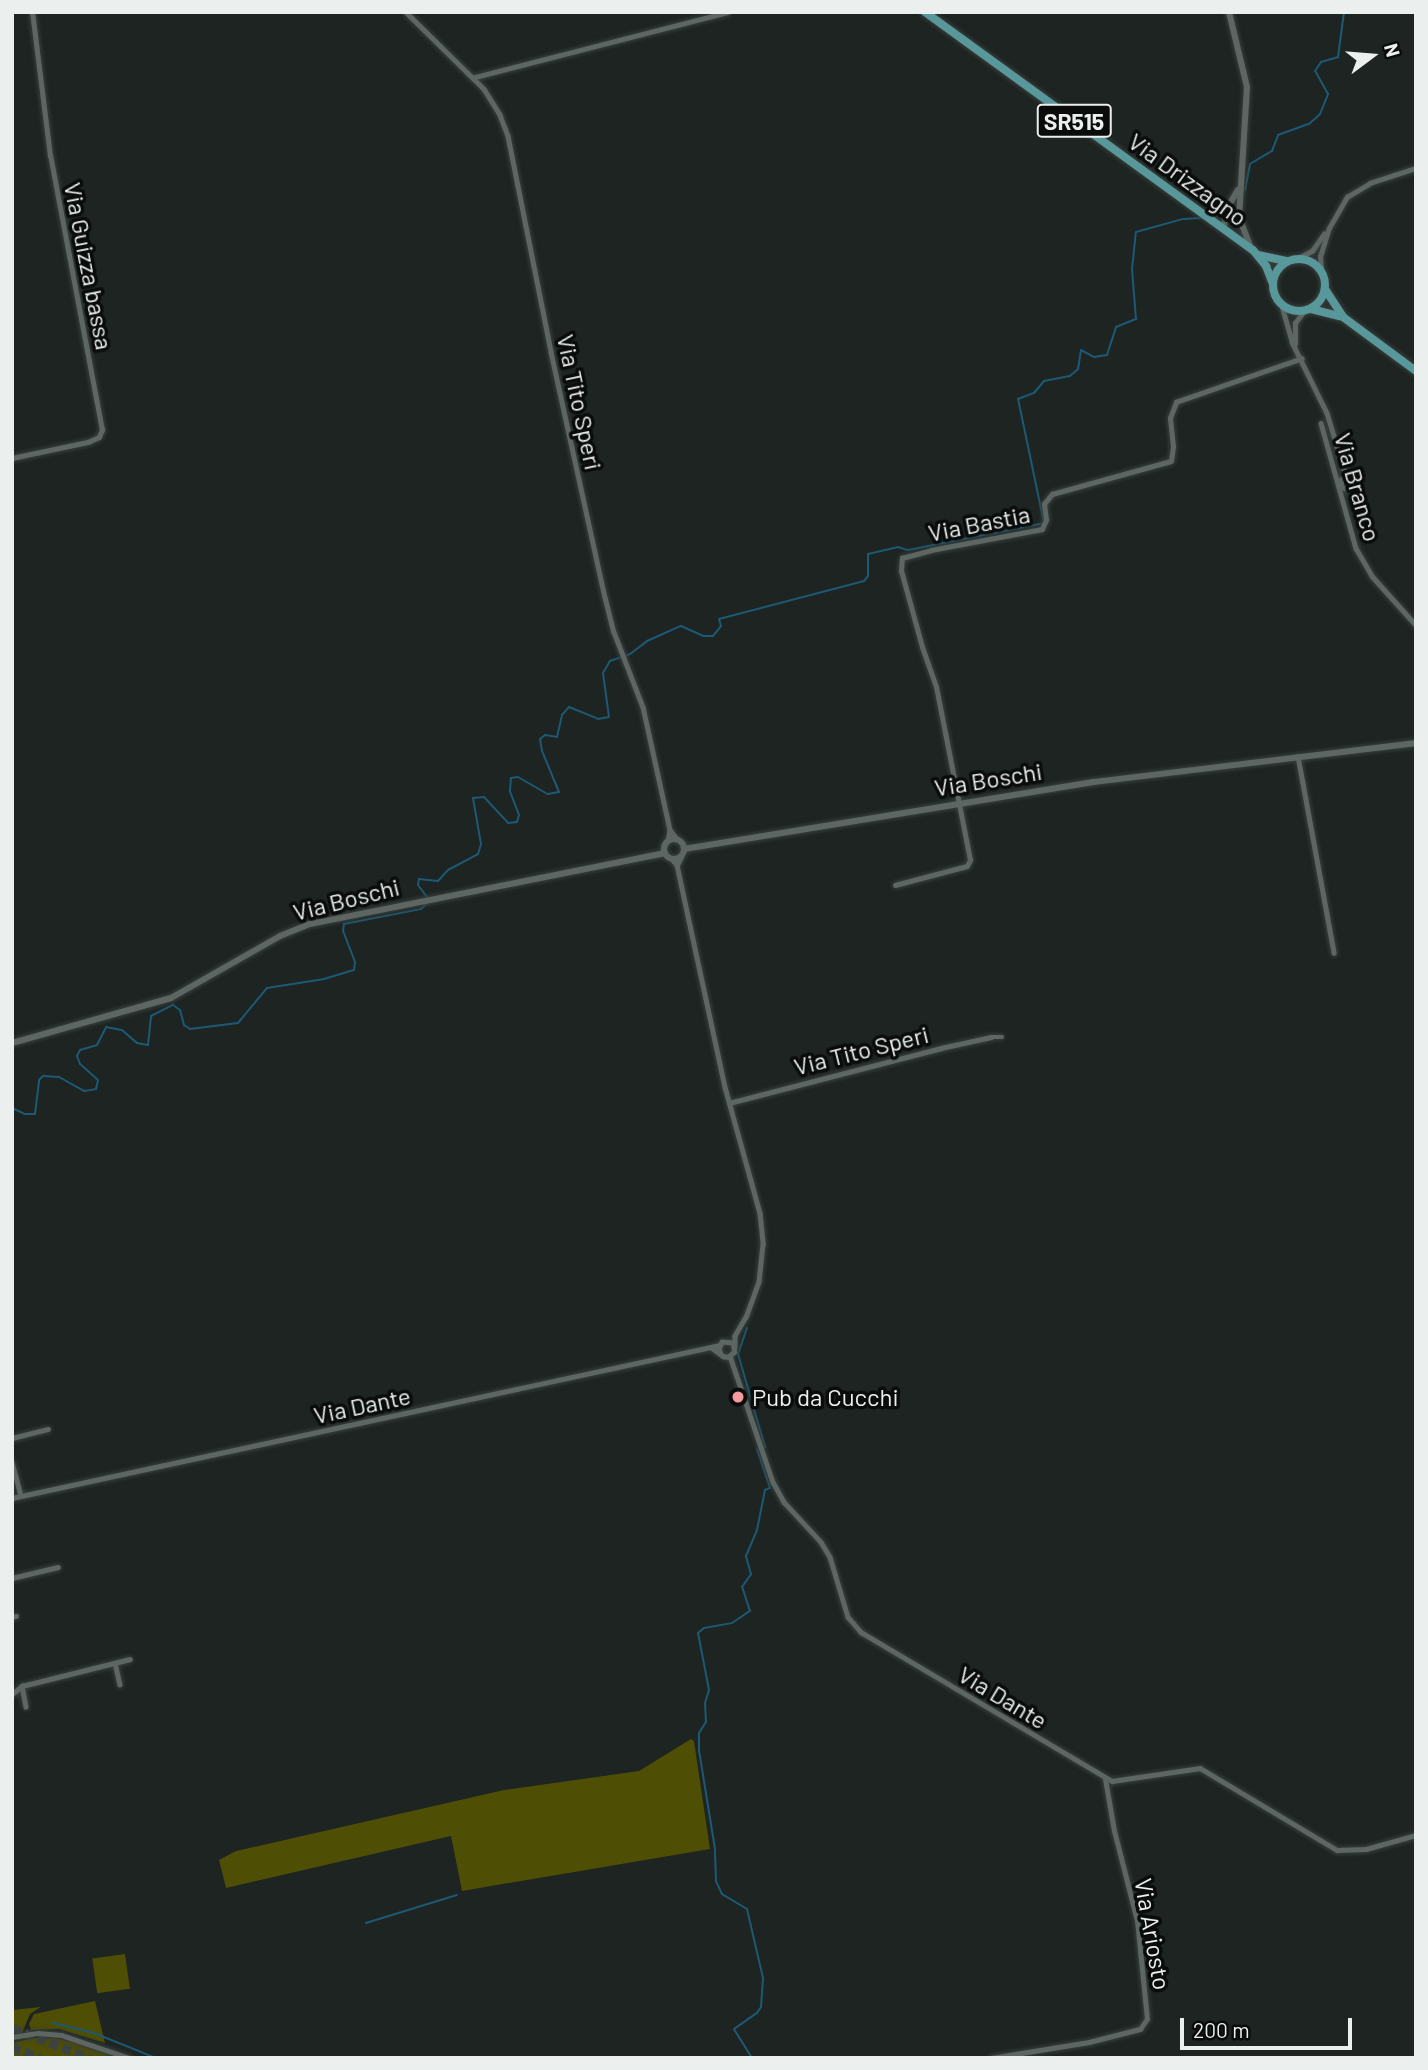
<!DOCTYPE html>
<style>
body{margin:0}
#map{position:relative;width:1428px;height:2070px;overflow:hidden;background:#1d2421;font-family:Barlow,sans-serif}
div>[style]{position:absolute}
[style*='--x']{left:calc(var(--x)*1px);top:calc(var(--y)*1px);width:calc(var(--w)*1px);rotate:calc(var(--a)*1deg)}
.green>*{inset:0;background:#4e4e05;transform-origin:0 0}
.stream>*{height:2px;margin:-1px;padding:0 1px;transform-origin:1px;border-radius:1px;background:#1d5974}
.motorway-tunnel>*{height:9px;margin-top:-4.5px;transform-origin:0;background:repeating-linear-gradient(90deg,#3c4340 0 9px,transparent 0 13.5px)}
.roads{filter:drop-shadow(0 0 2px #393f3d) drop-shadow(0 0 2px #393f3d)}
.minor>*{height:4.5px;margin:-2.25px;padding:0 2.25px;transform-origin:2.25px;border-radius:2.25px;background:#5d6662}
.tertiary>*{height:6px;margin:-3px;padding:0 3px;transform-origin:3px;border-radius:3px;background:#5d6662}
.tertiary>.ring{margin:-3px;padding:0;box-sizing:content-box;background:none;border:6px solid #5d6662;border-radius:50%}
.primary>*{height:8px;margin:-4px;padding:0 4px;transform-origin:4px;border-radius:4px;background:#58989a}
.primary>.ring{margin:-4px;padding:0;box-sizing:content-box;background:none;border:8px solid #58989a;border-radius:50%}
.dots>*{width:19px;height:19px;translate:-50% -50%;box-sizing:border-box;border:4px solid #090c0b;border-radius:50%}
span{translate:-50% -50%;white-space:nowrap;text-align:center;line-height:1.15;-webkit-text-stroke:7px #090c0b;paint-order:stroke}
.shield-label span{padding:2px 5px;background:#090c0b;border:2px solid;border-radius:5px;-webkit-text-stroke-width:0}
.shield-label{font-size:23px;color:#ebf0ee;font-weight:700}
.street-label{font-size:24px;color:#ebf0ee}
.poi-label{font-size:24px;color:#ebf0ee}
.left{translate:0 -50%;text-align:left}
.frame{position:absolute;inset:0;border:14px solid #ebf0ee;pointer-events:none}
.north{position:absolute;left:1337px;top:21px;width:70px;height:70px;-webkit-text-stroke:5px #090c0b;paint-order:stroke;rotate:74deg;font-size:19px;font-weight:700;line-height:28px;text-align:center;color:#ebf0ee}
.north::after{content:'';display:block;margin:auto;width:24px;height:32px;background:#ebf0ee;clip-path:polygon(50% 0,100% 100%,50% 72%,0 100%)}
.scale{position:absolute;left:1180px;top:2018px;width:172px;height:32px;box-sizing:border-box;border:4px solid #ebf0ee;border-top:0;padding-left:9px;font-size:21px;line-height:24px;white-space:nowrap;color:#ebf0ee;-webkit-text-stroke:5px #090c0b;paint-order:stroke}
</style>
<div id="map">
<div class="green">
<div style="clip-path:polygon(691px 1739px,694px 1741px,710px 1849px,462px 1891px,451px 1836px,226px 1888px,219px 1860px,236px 1851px,504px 1790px,639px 1771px)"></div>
<div style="left:125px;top:1954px;width:35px;height:33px;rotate:82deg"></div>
<div style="clip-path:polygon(95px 2001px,105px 2043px,59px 2029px,31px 2030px,29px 2024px,34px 2014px)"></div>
<div style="clip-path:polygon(41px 2007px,30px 2014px,22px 2033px,12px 2035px,12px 2010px)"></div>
<div style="clip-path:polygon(33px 2038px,55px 2038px,77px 2043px,117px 2058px,12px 2058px,12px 2043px)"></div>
</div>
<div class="stream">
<div style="--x:1245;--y:190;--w:26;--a:-79"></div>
<div style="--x:1250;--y:164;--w:26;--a:-31"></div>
<div style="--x:1272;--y:151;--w:17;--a:-69"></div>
<div style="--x:1278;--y:135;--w:33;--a:-20"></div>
<div style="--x:1309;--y:124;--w:15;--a:-42"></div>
<div style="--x:1320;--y:114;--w:22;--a:-68"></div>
<div style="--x:1328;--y:94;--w:26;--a:-119"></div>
<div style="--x:1315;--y:71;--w:11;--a:-56"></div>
<div style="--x:1321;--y:62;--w:18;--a:-16"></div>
<div style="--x:1338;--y:57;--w:45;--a:-82.4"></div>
<div style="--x:427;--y:897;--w:15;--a:-127"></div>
<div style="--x:418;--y:885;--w:6;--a:-81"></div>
<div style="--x:419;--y:879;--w:19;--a:6"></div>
<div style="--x:438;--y:881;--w:15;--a:-48"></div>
<div style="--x:448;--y:870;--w:34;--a:-28"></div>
<div style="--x:478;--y:854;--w:10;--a:-73"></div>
<div style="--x:481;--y:844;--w:47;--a:-99.9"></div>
<div style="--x:473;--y:798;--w:11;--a:-5"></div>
<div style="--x:484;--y:797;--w:35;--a:47"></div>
<div style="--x:508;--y:823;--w:9;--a:-6"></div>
<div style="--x:517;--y:822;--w:7;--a:-74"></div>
<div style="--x:519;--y:815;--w:26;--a:-111"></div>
<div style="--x:510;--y:791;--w:13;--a:-86"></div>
<div style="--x:511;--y:778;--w:7;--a:-8"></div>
<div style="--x:518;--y:777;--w:34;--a:30"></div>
<div style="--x:548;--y:794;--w:11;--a:-10"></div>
<div style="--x:559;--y:792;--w:44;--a:-112.5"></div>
<div style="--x:542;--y:751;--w:12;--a:-99"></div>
<div style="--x:540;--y:739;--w:6;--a:-39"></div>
<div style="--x:545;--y:735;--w:12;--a:9"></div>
<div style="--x:557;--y:737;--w:23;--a:-77"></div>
<div style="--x:562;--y:715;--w:11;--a:-49"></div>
<div style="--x:569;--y:707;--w:31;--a:22"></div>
<div style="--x:598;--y:719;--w:11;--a:-10"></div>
<div style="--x:609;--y:717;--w:44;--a:-97.8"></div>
<div style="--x:603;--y:673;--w:14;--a:-60"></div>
<div style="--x:610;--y:661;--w:21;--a:-19"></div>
<div style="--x:630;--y:654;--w:21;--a:-37"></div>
<div style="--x:647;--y:641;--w:37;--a:-24"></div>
<div style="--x:681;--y:626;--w:24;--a:24"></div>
<div style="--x:703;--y:636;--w:10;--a:0"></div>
<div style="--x:713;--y:636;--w:13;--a:-51"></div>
<div style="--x:721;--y:626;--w:7;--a:-106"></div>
<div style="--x:719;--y:619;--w:150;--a:-14.7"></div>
<div style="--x:864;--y:581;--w:6;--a:-51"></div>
<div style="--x:868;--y:576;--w:22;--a:-90"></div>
<div style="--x:868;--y:554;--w:31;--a:-13"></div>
<div style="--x:898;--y:547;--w:10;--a:17"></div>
<div style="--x:908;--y:550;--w:139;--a:-11.2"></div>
<div style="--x:1044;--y:523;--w:127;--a:-101.8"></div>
<div style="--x:1018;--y:399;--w:17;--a:-21"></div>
<div style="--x:1034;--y:393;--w:16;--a:-50"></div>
<div style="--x:1044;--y:381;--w:26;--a:-11"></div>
<div style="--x:1070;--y:376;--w:11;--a:-41"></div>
<div style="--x:1078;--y:369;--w:19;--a:-81"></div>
<div style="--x:1081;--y:350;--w:15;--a:28"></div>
<div style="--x:1094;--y:357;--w:13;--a:-9"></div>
<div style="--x:1107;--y:355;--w:29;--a:-72"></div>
<div style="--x:1116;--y:327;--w:22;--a:-22"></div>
<div style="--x:1136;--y:319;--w:50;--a:-94.6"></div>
<div style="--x:1132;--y:269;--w:37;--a:-84"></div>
<div style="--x:1136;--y:232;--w:49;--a:-15.5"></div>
<div style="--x:1183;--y:219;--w:18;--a:-3"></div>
<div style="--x:12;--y:1108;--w:14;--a:25"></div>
<div style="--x:25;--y:1114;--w:10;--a:0"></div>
<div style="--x:35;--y:1114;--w:34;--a:-83"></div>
<div style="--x:39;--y:1080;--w:6;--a:-45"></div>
<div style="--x:43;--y:1076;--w:16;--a:4"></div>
<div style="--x:59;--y:1077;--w:29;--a:29"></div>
<div style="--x:84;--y:1091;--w:12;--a:-9"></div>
<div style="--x:96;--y:1089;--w:9;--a:-77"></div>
<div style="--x:98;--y:1080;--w:24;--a:-138"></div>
<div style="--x:80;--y:1064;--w:9;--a:-111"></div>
<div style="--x:77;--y:1056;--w:7;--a:-63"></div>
<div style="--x:80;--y:1050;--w:18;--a:-16"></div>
<div style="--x:97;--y:1045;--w:20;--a:-63"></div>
<div style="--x:106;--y:1027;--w:16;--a:11"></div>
<div style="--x:122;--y:1030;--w:20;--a:41"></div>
<div style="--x:137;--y:1043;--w:11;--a:10"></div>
<div style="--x:148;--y:1045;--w:29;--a:-84"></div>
<div style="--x:151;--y:1016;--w:25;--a:-27"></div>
<div style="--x:173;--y:1005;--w:9;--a:36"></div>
<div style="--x:180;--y:1010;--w:16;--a:75"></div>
<div style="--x:184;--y:1025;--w:7;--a:34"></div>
<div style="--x:190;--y:1029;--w:48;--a:-7.1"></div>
<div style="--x:238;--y:1023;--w:45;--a:-50.4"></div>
<div style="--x:267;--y:988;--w:58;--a:-9"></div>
<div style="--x:324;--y:979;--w:31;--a:-17"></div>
<div style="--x:354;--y:970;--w:8;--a:-83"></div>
<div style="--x:355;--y:962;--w:33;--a:-111"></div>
<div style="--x:343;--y:931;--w:7;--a:-82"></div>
<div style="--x:344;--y:924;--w:78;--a:-11"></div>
<div style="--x:421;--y:909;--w:10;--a:-45"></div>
<div style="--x:747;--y:1328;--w:28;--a:109"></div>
<div style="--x:738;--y:1354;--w:97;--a:73.8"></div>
<div style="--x:366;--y:1923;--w:95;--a:-17.1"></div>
<div style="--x:53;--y:2023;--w:42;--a:13.7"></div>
<div style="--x:94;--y:2033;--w:67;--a:22"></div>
<div style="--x:752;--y:2058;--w:34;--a:-122"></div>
<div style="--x:734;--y:2029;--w:28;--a:-35"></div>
<div style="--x:757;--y:2013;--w:7;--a:-56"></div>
<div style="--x:761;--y:2007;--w:29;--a:-86"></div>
<div style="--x:763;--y:1978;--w:71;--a:-103.1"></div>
<div style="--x:747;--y:1909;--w:29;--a:-149"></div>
<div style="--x:722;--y:1894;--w:14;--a:-115"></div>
<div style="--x:716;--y:1881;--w:32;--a:-92"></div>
<div style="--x:715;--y:1849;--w:100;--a:-99.2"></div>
<div style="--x:699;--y:1750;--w:17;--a:-90"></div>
<div style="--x:699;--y:1733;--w:13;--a:-58"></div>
<div style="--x:706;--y:1722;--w:19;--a:-93"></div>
<div style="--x:705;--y:1703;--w:14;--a:-73"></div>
<div style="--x:709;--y:1690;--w:58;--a:-100.9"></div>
<div style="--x:698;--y:1633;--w:8;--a:-40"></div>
<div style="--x:704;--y:1628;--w:28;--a:-10"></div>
<div style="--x:732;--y:1623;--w:22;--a:-34"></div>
<div style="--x:750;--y:1611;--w:25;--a:-108"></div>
<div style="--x:742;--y:1587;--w:16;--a:-55"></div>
<div style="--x:751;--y:1574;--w:19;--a:-106"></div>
<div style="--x:746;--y:1556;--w:28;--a:-67"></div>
<div style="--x:757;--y:1530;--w:41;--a:-78.7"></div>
<div style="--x:765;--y:1490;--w:5;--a:-22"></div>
<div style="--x:770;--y:1488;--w:41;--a:-108.4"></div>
</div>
<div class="motorway-tunnel">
<div style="--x:12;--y:2028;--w:84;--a:21"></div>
<div style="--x:12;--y:2047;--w:30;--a:21"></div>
</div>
<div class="roads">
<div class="minor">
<div style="--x:406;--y:12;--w:110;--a:44.6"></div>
<div style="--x:484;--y:89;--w:31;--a:58"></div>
<div style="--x:500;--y:115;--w:22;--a:69"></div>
<div style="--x:508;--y:136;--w:220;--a:78.7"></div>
<div style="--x:551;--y:352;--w:251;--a:77.6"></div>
<div style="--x:605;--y:597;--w:36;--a:76"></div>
<div style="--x:614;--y:632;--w:80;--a:68.9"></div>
<div style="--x:643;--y:707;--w:126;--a:77.6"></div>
<div style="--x:670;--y:830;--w:11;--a:100"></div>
<div style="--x:475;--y:77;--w:261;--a:-14.4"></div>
<div style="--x:1298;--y:258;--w:16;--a:-27"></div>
<div style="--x:1312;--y:251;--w:21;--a:-55"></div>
<div style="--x:1321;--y:270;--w:13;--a:-94"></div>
<div style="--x:1320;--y:257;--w:30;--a:-73"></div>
<div style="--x:1329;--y:228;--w:36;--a:-60"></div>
<div style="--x:1347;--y:197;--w:27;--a:-31"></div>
<div style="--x:1370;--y:183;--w:48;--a:-18.1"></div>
<div style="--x:1282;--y:306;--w:37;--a:74"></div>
<div style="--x:1292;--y:342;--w:79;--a:63.8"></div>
<div style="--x:1327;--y:413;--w:66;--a:73.2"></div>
<div style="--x:1346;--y:476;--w:5;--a:143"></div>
<div style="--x:1342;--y:479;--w:8;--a:97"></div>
<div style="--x:1341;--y:487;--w:9;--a:18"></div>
<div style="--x:1350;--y:490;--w:5;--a:-37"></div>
<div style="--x:1354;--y:487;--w:7;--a:-90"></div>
<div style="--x:1354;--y:480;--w:9;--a:-153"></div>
<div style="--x:1295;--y:344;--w:21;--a:-90"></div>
<div style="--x:1295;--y:323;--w:15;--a:-53"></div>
<div style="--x:1321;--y:423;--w:130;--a:74.4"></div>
<div style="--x:1356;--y:548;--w:32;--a:60"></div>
<div style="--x:1372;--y:576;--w:66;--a:48.1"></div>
<div style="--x:12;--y:458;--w:78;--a:-11.9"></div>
<div style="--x:88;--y:442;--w:12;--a:-24"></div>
<div style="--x:99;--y:437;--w:8;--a:-67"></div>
<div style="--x:102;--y:430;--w:279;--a:-100.7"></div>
<div style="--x:50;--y:156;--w:145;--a:-97.1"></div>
<div style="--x:1298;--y:756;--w:200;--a:79.6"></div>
<div style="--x:670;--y:830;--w:11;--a:52"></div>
<div style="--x:672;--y:859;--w:8;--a:50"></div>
<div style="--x:677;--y:865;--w:227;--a:77.8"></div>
<div style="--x:725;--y:1087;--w:131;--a:74.5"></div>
<div style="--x:760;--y:1213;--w:31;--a:84"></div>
<div style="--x:763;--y:1244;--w:38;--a:96"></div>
<div style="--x:759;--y:1282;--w:37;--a:110"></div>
<div style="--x:746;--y:1317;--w:22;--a:120"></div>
<div style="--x:735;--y:1336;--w:11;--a:90"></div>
<div style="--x:677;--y:865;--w:9;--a:-63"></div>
<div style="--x:895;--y:885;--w:74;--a:-14.8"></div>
<div style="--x:967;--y:866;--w:7;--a:-63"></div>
<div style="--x:970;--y:860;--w:176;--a:-101.1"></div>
<div style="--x:936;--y:687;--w:42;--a:-109.3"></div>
<div style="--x:922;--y:647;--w:79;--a:-105.4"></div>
<div style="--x:901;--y:571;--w:13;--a:-86"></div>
<div style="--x:902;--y:558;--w:30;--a:-15"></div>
<div style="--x:931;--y:550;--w:113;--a:-10.7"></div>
<div style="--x:1042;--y:529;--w:10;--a:-66"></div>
<div style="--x:1046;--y:520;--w:16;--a:-97"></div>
<div style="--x:1044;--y:504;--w:13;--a:-51"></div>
<div style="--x:1052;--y:494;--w:123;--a:-15.5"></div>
<div style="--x:1171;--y:461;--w:14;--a:-82"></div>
<div style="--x:1173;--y:447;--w:29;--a:-96"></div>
<div style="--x:1170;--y:418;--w:17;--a:-69"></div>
<div style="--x:1176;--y:402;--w:133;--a:-19.2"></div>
<div style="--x:729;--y:1103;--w:219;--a:-14.5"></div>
<div style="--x:941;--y:1048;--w:51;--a:-12.4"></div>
<div style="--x:991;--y:1037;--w:11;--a:0"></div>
<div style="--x:712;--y:1348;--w:14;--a:36"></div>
<div style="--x:723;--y:1356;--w:5;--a:11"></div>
<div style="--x:728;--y:1357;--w:8;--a:-40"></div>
<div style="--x:734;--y:1352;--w:9;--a:-96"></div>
<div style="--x:733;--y:1343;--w:11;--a:-175"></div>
<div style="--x:722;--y:1342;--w:8;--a:113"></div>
<div style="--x:719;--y:1349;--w:5;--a:68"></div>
<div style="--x:730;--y:1356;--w:133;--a:71.2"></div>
<div style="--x:773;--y:1482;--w:23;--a:61"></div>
<div style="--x:784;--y:1502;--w:54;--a:47.2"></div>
<div style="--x:821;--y:1542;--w:17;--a:59"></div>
<div style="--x:830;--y:1557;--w:63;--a:73.3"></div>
<div style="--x:848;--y:1617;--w:20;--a:49"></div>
<div style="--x:861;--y:1632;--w:292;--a:30.7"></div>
<div style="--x:1112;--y:1781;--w:89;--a:-8.4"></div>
<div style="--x:1200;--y:1768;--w:160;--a:30.9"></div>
<div style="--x:1337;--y:1850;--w:29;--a:-2"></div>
<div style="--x:1366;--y:1849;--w:52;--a:-15.6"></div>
<div style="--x:12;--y:1438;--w:37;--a:-14"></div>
<div style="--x:12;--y:1462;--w:35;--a:75"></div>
<div style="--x:12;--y:1498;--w:724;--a:-12.19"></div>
<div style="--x:12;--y:1578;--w:47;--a:-13.4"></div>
<div style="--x:12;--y:1617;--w:4;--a:-14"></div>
<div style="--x:115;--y:1663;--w:22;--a:77"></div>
<div style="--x:22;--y:1686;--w:21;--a:79"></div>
<div style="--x:12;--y:1694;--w:13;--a:-39"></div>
<div style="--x:22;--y:1686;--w:111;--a:-14"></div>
<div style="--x:12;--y:2037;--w:26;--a:-9"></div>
<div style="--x:38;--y:2033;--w:23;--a:5"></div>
<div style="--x:61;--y:2035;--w:72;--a:18.7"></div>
<div style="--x:991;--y:2058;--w:99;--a:-9.3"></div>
<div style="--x:1089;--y:2042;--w:53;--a:-14.3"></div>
<div style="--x:1140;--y:2029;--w:12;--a:-55"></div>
<div style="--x:1147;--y:2019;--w:99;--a:-95.8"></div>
<div style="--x:1137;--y:1921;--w:93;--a:-104.3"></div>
<div style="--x:1114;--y:1831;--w:53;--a:-99.8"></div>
</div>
<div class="tertiary">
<div style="--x:1229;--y:12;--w:77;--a:76.5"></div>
<div style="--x:1247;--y:87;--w:130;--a:93.5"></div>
<div style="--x:1239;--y:217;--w:31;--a:69"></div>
<div style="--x:1204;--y:215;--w:7;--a:0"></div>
<div style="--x:1211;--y:215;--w:19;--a:-25"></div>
<div style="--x:1223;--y:229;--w:23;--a:-77"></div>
<div style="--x:1228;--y:207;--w:20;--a:-60"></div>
<div class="ring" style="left:664px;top:839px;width:14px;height:14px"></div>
<div style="--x:684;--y:849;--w:415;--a:-9.3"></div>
<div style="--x:1094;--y:782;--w:324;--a:-6.9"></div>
<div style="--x:12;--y:1043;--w:165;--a:-15.8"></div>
<div style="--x:171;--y:998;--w:125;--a:-29.6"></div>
<div style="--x:280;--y:936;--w:32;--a:-22"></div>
<div style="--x:310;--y:924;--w:362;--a:-11.3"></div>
</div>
<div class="primary">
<div style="--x:925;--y:12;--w:405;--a:36"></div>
<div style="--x:1253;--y:250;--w:21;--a:51"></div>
<div style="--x:1266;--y:266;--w:17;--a:69"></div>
<div style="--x:1258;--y:255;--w:30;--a:12"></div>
<div class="ring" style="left:1273px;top:259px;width:44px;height:44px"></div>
<div style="--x:1325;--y:289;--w:33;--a:57"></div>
<div style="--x:1343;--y:317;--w:91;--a:36.5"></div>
<div style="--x:1311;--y:309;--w:30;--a:14"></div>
</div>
</div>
<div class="dots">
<div style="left:738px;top:1397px;background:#f59b9d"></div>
</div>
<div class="shield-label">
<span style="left:1074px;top:121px">SR515</span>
</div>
<div class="street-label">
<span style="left:1188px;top:179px;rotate:36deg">Via Drizzagno</span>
<span style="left:89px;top:266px;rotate:79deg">Via Guizza bassa</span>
<span style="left:580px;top:402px;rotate:78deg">Via Tito Speri</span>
<span style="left:1358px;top:487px;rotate:74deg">Via Branco</span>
<span style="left:979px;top:523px;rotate:-11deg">Via Bastia</span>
<span style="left:988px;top:779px;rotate:-9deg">Via Boschi</span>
<span style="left:346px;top:899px;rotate:-14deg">Via Boschi</span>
<span style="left:861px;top:1050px;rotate:-14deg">Via Tito Speri</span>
<span style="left:362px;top:1405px;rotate:-12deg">Via Dante</span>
<span style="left:1003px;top:1697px;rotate:31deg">Via Dante</span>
<span style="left:1153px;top:1934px;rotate:80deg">Via Ariosto</span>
</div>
<div class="poi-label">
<span class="left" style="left:752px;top:1397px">Pub da Cucchi</span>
</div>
<div class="frame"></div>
<div class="north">N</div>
<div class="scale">200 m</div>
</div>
